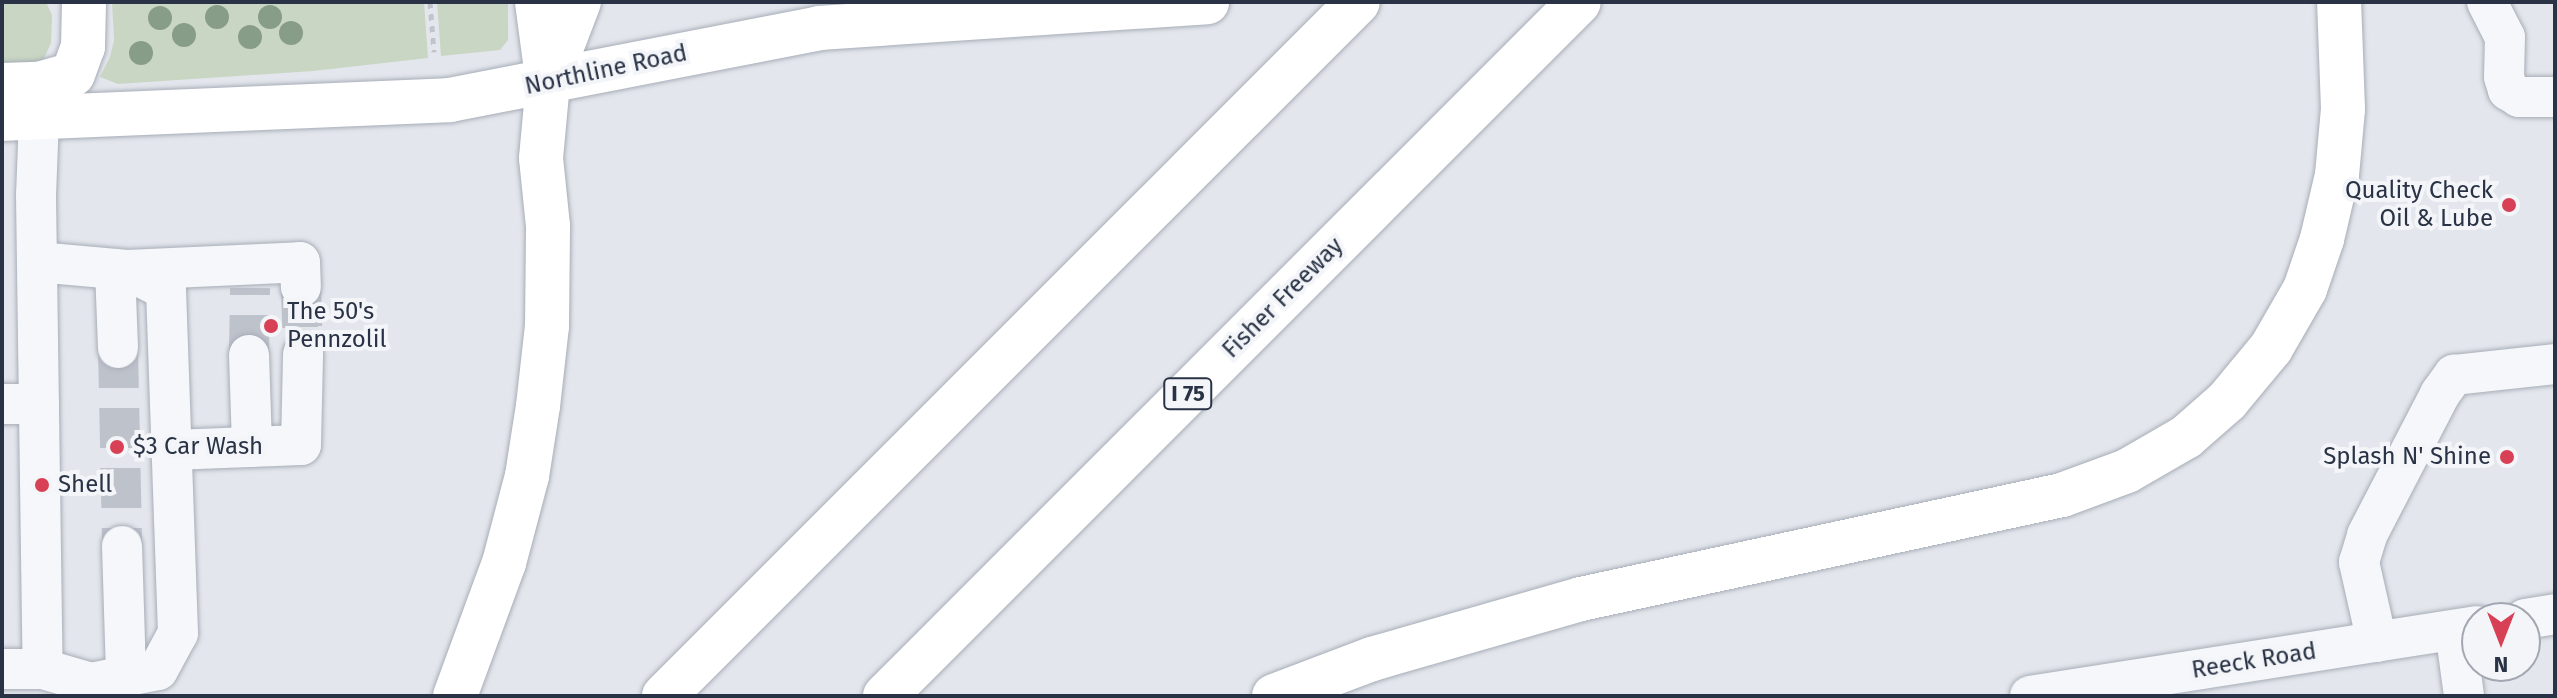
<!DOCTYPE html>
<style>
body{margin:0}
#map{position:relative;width:2557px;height:698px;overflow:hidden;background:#e3e6ec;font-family:"Fira Sans",sans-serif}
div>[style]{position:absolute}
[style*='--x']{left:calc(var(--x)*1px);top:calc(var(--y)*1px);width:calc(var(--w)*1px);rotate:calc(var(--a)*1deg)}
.green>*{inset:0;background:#c8d6c3}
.minor-tunnel>*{height:40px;margin-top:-20px;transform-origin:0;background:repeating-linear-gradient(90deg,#bec2cb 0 40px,transparent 0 60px)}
.path>*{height:5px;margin-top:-2.5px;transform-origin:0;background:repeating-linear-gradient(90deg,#c1c4cb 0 6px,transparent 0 12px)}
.roads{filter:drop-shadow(0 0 2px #a7adb7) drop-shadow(0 0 2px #a7adb7)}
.minor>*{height:40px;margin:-20px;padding:0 20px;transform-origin:20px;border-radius:20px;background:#f6f7fa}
.major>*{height:44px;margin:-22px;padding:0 22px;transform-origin:22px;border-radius:22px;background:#fff}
.highway>*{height:44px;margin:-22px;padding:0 22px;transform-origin:22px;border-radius:22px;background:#fff}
.trees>*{width:24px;height:24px;margin:-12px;border-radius:50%;background:#889d87}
.dots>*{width:22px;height:22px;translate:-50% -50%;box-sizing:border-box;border:4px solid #f3f5f9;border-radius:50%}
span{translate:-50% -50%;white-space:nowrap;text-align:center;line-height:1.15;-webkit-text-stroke:8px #f3f5f9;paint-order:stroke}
.shield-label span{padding:2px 6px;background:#f3f5f9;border:2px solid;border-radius:6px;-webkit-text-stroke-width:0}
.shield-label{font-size:22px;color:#293345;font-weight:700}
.street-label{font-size:24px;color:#293345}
.poi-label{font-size:24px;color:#293345}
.right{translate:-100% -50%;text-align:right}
.left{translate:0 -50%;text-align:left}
.frame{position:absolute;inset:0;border:4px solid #293345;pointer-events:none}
.north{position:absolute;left:2461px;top:602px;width:80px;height:80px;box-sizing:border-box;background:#f3f5f9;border:2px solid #a2a7b1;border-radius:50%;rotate:180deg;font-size:22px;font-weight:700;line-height:32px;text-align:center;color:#293345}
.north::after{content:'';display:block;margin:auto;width:28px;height:36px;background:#d84155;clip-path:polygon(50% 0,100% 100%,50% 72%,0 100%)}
</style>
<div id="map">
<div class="green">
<div style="clip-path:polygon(2px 2px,46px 2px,52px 15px,51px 43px,41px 65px,2px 74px)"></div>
<div style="clip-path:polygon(112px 2px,424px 2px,428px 58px,313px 71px,118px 84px,100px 77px,110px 57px,114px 40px)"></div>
<div style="clip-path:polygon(437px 2px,508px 2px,508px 40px,500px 50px,441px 56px)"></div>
</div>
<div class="minor-tunnel">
<div style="--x:301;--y:287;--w:67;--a:88.3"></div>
<div style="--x:118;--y:348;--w:198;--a:88.8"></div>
<div style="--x:249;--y:355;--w:67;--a:-89.1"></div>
</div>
<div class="path">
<div style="--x:430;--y:2;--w:50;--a:85.4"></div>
</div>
<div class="roads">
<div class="minor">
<div style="--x:2487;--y:2;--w:39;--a:63"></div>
<div style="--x:2505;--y:37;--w:40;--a:91.4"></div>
<div style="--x:2504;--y:77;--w:14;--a:73"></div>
<div style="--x:2508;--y:90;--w:13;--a:32"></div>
<div style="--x:2519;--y:97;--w:36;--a:0"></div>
<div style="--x:39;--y:118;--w:77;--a:92.2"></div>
<div style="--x:36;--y:195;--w:474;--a:89.2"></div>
<div style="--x:115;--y:269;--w:79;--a:87.8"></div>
<div style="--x:127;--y:270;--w:173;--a:-2.6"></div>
<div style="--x:300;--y:262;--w:25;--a:88"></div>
<div style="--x:249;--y:355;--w:92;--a:88.1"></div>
<div style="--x:2;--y:404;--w:37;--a:0"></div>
<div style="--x:172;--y:450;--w:129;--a:-2.2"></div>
<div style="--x:301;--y:445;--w:91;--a:-88.7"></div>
<div style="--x:122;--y:546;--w:130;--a:88.2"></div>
<div style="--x:2525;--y:619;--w:30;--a:-9"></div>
<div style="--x:2455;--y:630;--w:67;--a:82.2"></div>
<div style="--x:2377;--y:642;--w:82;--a:-102.7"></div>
<div style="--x:2359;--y:562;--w:28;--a:-73"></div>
<div style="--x:2367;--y:535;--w:159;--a:-62.6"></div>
<div style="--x:2440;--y:394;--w:24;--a:-54"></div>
<div style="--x:2454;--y:375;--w:102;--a:-6.2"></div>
<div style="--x:2;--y:669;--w:41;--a:0"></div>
<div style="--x:43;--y:669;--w:50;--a:16.3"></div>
<div style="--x:91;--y:683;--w:68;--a:-11"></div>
<div style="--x:158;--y:670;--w:42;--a:-61.6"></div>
<div style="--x:178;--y:633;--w:343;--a:-92"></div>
<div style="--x:166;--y:290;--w:44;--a:-152.9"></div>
<div style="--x:127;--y:270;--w:90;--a:-174.9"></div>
<div style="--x:2030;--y:696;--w:452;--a:-8.9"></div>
</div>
<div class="major">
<div style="--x:537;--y:2;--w:76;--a:82.4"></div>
<div style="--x:548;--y:83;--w:87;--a:-69.1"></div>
<div style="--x:2;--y:85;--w:37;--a:-2"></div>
<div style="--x:39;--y:84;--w:35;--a:-16"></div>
<div style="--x:73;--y:74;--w:29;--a:-70"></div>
<div style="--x:83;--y:47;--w:45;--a:-88.7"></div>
<div style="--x:2;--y:119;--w:448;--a:-2.4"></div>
<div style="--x:450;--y:100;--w:376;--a:-11"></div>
<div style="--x:819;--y:28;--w:389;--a:-3.8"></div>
</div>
<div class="highway">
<div style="--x:455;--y:696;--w:142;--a:-69.8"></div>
<div style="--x:504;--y:563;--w:90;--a:-75.2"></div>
<div style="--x:527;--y:476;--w:71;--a:-81.1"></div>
<div style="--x:538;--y:406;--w:81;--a:-83.6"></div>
<div style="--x:547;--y:326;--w:100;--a:-89.4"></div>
<div style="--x:548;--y:226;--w:68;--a:-95.9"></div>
<div style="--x:541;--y:158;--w:75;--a:-84.7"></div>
<div style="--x:664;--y:696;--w:981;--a:-45"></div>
<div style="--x:885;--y:696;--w:981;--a:-45"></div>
<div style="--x:1274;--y:696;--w:105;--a:-20.7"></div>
<div style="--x:1372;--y:659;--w:217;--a:-16"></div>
<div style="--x:1581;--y:599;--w:492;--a:-12.2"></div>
<div style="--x:2062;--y:495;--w:69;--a:-20.3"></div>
<div style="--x:2127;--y:471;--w:68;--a:-30"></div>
<div style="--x:2186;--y:437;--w:55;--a:-41.3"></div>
<div style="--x:2227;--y:401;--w:69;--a:-50.3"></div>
<div style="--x:2271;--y:348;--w:68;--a:-60"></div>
<div style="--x:2305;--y:289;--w:53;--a:-71.2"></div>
<div style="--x:2322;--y:239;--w:66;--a:-76.8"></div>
<div style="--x:2337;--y:175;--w:66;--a:-84.8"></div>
<div style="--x:2343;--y:109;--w:107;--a:-92.1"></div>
</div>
</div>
<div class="trees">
<div style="left:217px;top:17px"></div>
<div style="left:270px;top:17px"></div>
<div style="left:160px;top:18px"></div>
<div style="left:291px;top:33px"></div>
<div style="left:184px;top:35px"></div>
<div style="left:250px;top:37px"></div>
<div style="left:141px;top:53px"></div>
</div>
<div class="dots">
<div style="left:2509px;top:205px;background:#d84155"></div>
<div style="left:271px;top:326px;background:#d84155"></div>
<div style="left:117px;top:447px;background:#d84155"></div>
<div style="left:2507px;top:457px;background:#d84155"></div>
<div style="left:42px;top:485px;background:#d84155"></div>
</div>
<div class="shield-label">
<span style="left:1188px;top:394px">I 75</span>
</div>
<div class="street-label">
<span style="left:606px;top:70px;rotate:-12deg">Northline Road</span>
<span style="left:1283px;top:298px;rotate:-45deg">Fisher Freeway</span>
<span style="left:2254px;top:661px;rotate:-9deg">Reeck Road</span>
</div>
<div class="poi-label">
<span class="right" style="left:2493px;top:205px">Quality Check<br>Oil &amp; Lube</span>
<span class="left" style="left:287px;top:326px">The 50's<br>Pennzolil</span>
<span class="left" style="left:133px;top:447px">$3 Car Wash</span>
<span class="right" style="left:2491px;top:457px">Splash N' Shine</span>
<span class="left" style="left:58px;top:485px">Shell</span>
</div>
<div class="frame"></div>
<div class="north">N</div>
</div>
